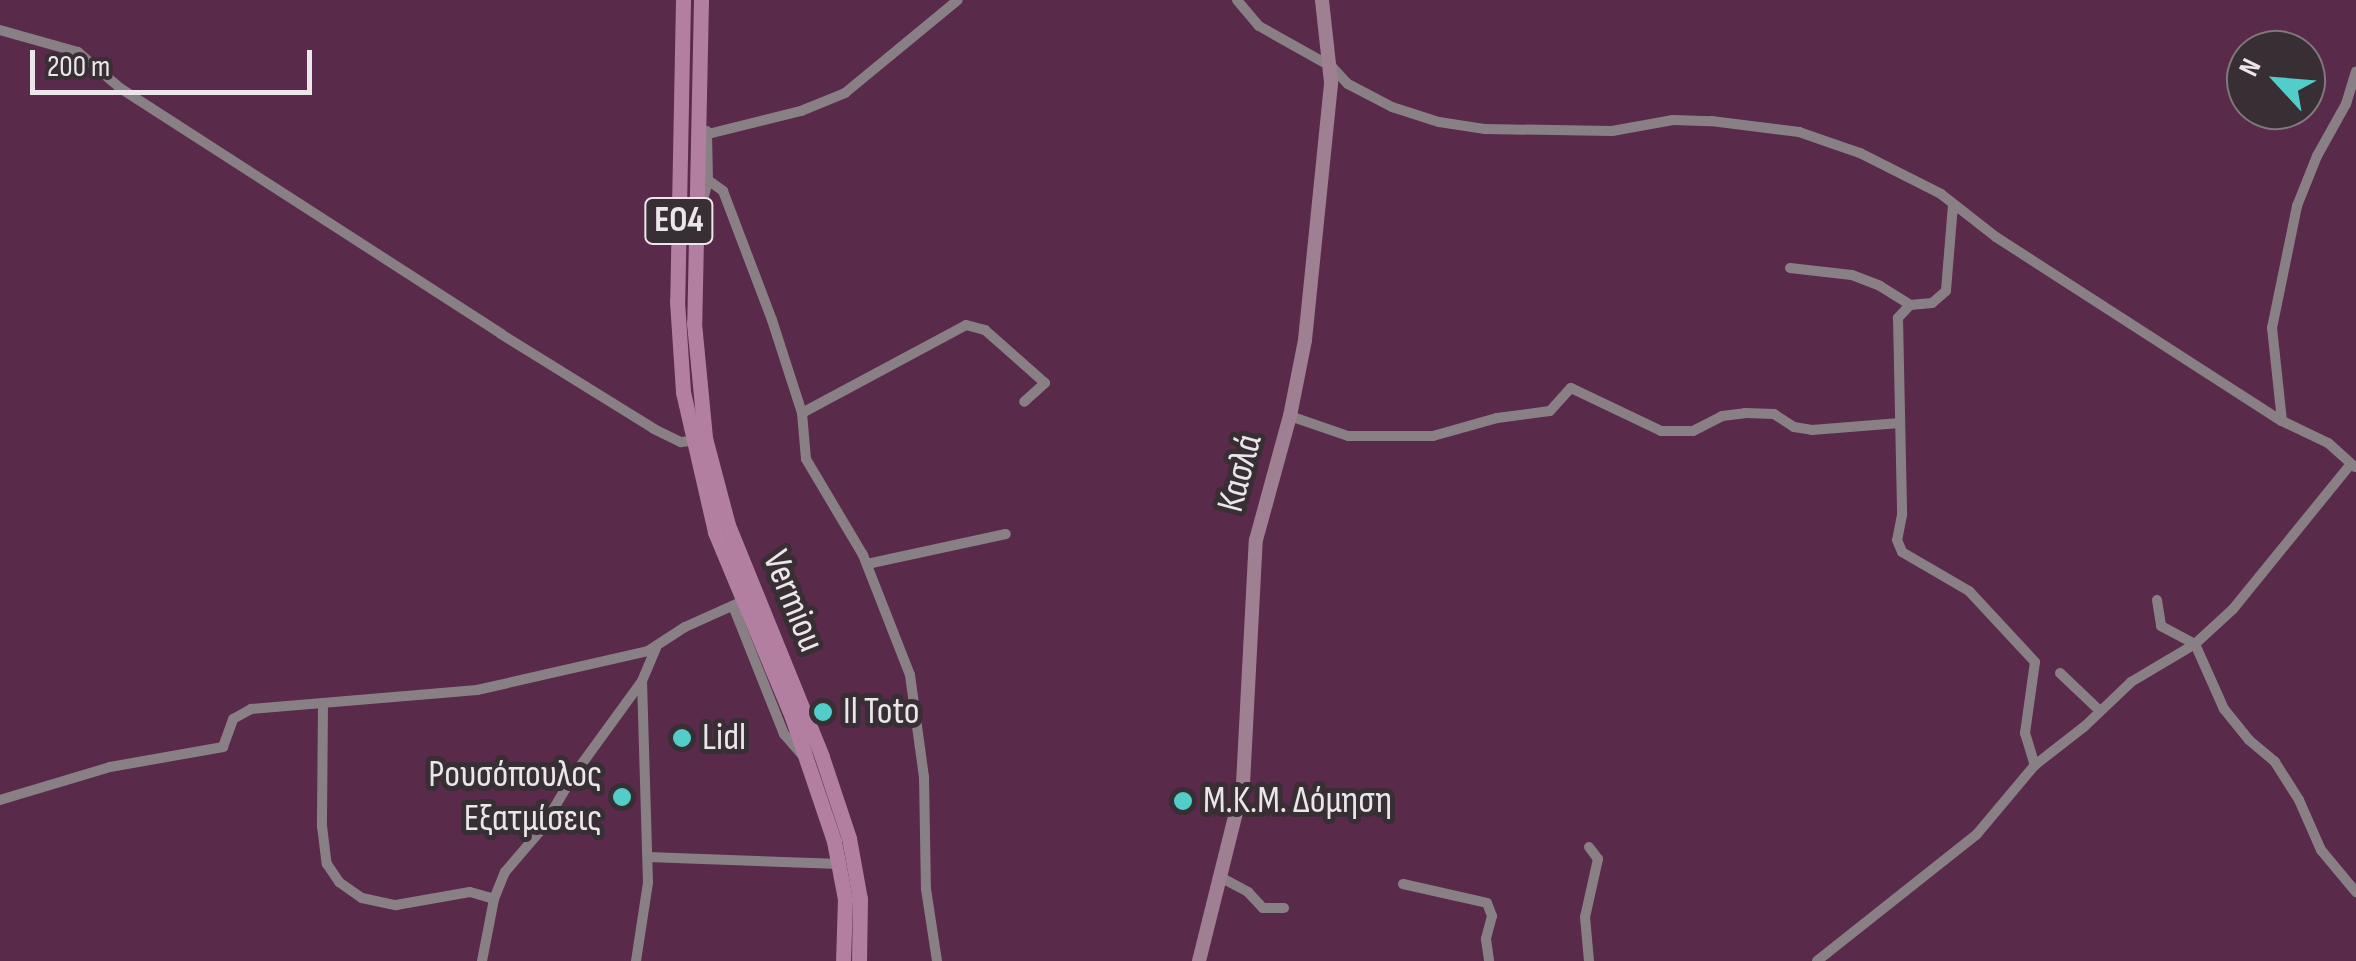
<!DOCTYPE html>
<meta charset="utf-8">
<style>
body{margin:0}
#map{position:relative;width:2356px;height:961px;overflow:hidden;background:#372f34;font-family:"Sofia Sans Condensed",sans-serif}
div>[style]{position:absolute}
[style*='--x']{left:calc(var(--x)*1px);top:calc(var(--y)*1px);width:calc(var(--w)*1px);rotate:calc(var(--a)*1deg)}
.green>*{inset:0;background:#592a49}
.street>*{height:10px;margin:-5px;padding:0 5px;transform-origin:5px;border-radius:5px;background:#898085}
.secondary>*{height:14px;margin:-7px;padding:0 7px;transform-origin:7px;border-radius:7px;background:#9e8092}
.primary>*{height:15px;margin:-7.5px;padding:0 7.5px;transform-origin:7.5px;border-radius:7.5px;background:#b37fa0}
.dots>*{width:28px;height:28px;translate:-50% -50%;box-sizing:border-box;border:5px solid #372f34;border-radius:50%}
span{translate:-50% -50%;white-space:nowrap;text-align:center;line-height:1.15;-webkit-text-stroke:10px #372f34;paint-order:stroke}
.shield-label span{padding:2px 8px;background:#372f34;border:2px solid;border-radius:8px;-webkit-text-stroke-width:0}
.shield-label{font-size:35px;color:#ebe6e9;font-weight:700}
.street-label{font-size:38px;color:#ebe6e9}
.poi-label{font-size:38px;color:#ebe6e9}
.left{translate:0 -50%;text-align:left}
.right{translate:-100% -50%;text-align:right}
.north{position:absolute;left:2226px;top:30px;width:100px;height:100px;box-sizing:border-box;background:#372f34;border:2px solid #7f787c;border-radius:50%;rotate:296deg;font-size:28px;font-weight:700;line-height:40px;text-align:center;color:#ebe6e9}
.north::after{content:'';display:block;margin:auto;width:35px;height:45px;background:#53cdc9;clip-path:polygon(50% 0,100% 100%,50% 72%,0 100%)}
.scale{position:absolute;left:30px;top:50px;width:282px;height:45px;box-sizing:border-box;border:5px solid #ebe6e9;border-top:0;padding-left:12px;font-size:30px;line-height:35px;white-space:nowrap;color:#ebe6e9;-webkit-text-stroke:8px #372f34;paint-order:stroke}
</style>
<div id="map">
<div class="green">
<div style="clip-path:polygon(evenodd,0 0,2356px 0,2356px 961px,0 961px,0 0,2246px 50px,2306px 50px,2306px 110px,2246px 110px,2246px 50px)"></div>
</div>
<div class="street">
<div style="--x:1237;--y:0;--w:34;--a:50"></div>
<div style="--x:1259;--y:26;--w:84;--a:29.3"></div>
<div style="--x:1332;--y:67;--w:23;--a:47"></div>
<div style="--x:1348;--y:84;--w:50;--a:27.6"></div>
<div style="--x:1392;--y:107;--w:49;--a:17.7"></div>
<div style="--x:1439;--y:122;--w:47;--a:8.7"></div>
<div style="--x:1485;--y:129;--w:127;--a:0.9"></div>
<div style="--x:1612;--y:131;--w:62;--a:-10.2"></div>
<div style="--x:1673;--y:120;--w:38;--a:2"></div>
<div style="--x:1711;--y:121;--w:89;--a:7.1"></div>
<div style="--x:1799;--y:132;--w:65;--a:19"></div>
<div style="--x:1860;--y:153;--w:91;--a:26.8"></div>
<div style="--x:1941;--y:194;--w:70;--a:38"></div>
<div style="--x:1996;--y:237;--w:340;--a:32.8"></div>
<div style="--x:0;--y:30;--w:81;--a:15.8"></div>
<div style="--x:78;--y:52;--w:55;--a:40.6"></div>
<div style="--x:120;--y:88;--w:454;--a:32.8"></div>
<div style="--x:501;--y:334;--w:180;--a:31.8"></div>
<div style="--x:654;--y:429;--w:30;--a:26"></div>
<div style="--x:681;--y:442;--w:10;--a:-6"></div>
<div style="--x:708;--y:134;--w:96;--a:-13.9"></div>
<div style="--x:801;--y:111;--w:48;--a:-22.2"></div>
<div style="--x:845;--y:93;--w:146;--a:-39.5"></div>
<div style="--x:708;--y:180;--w:19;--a:36"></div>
<div style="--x:723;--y:191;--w:138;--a:69.2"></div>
<div style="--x:772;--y:320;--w:98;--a:72.1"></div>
<div style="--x:802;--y:413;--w:46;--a:85"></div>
<div style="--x:806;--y:459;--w:112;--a:59.3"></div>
<div style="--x:863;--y:555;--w:129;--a:68.6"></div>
<div style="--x:910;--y:675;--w:103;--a:82.2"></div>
<div style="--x:924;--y:777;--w:112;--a:89"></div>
<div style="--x:926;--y:889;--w:73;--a:81.3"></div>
<div style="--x:1953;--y:205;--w:86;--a:94.7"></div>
<div style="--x:1946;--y:291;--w:18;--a:139"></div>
<div style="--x:1932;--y:303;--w:22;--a:175"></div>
<div style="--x:1910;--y:305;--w:18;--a:133"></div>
<div style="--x:1898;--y:318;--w:197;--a:88.8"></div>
<div style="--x:1902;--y:515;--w:25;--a:101"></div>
<div style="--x:1897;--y:540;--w:13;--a:67"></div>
<div style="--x:1902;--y:552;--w:78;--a:30.2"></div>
<div style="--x:1969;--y:591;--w:97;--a:47.1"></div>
<div style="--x:2035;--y:662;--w:72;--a:98"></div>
<div style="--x:2025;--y:733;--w:34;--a:73"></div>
<div style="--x:701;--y:207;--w:28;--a:-75"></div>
<div style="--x:708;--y:180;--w:49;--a:-91.2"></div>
<div style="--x:1790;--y:268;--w:62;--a:6.4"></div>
<div style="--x:1852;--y:275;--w:30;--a:21"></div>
<div style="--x:1880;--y:286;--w:36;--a:32"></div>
<div style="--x:802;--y:413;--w:186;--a:-28.2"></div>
<div style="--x:966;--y:325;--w:20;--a:15"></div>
<div style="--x:985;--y:330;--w:80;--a:41.5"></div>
<div style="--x:1045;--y:383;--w:28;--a:138"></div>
<div style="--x:1290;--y:416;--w:61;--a:19"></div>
<div style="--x:1348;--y:436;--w:85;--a:0"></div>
<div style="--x:1433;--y:436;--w:66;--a:-15.7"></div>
<div style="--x:1497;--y:418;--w:53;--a:-7.5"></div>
<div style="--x:1550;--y:411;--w:31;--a:-48"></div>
<div style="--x:1571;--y:388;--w:100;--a:25.5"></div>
<div style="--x:1661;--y:431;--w:32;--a:0"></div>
<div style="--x:1693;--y:431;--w:33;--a:-27"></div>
<div style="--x:1722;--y:416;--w:23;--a:-7"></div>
<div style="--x:1745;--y:413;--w:29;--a:2"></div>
<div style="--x:1774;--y:414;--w:24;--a:33"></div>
<div style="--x:1794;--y:427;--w:18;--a:9"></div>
<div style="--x:1812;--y:430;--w:88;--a:-4.5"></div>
<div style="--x:2355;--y:467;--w:36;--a:-138"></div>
<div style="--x:2328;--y:443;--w:51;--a:-154.4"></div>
<div style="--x:2282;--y:421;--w:94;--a:-96.1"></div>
<div style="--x:2272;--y:328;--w:125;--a:-78.4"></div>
<div style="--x:2297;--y:206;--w:54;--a:-68.2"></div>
<div style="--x:2317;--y:156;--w:60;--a:-60.9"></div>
<div style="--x:2346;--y:104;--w:34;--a:-73"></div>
<div style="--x:867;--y:564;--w:142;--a:-12.2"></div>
<div style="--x:2157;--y:600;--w:26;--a:81"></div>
<div style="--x:2161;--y:626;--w:38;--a:28"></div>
<div style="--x:2195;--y:644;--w:71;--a:66"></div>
<div style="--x:2224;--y:709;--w:40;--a:51"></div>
<div style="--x:2249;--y:740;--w:34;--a:40"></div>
<div style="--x:2275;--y:762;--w:45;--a:57.7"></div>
<div style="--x:2299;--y:800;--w:55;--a:66.3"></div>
<div style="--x:2321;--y:850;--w:55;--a:50.2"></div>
<div style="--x:733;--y:606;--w:138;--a:68.3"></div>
<div style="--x:784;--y:734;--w:30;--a:49"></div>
<div style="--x:2060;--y:673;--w:55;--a:43.5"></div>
<div style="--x:323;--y:704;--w:122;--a:90.5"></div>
<div style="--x:322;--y:826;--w:38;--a:83"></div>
<div style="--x:327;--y:864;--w:22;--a:56"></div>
<div style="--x:339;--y:882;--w:28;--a:35"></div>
<div style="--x:362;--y:898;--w:35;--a:12"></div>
<div style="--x:396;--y:905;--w:75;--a:-10"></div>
<div style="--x:470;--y:892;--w:25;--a:16"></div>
<div style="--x:0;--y:800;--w:115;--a:-16.7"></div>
<div style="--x:110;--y:767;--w:115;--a:-10"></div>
<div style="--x:223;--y:747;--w:30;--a:-70"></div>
<div style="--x:233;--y:719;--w:21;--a:-29"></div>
<div style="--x:251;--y:709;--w:227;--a:-4.8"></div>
<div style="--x:477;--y:690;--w:175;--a:-12.8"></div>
<div style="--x:648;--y:651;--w:44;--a:-33"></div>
<div style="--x:685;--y:627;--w:66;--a:-24.2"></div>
<div style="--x:1589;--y:847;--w:15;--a:53"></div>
<div style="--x:1598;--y:859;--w:59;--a:102.6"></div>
<div style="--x:1585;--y:917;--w:44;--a:84.8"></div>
<div style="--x:648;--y:857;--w:192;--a:2.1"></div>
<div style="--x:1222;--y:878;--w:30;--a:28"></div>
<div style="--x:1248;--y:892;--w:22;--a:47"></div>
<div style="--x:1263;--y:908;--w:21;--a:0"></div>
<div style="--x:1403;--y:884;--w:86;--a:12.7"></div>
<div style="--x:1487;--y:903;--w:14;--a:69"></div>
<div style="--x:1492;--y:916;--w:24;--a:105"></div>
<div style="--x:1486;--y:939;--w:22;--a:82"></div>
<div style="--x:482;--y:961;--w:63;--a:-79"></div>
<div style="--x:494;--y:899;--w:29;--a:-68"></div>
<div style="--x:505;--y:872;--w:55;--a:-49.4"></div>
<div style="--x:541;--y:830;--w:63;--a:-59.3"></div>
<div style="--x:573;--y:776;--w:117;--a:-54"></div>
<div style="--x:636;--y:961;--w:79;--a:-81.3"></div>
<div style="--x:648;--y:883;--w:202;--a:-91.7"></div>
<div style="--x:642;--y:681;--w:36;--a:-67"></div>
<div style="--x:1817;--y:961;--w:204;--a:-38.4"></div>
<div style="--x:1977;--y:834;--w:90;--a:-50"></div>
<div style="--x:2035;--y:765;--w:63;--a:-38"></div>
<div style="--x:2085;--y:726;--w:64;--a:-43.7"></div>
<div style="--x:2131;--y:682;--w:74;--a:-30.7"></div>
<div style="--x:2195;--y:644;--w:52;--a:-42.6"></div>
<div style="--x:2233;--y:609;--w:186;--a:-50.9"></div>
</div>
<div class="secondary">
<div style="--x:1199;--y:961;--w:182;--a:-76"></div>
<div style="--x:1243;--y:784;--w:244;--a:-87"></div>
<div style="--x:1256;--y:540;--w:129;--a:-74.7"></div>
<div style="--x:1290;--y:416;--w:77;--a:-78.8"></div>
<div style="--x:1305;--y:340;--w:259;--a:-84.2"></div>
<div style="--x:1331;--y:82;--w:82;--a:-96.3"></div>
</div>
<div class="primary">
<div style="--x:683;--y:0;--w:301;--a:91.1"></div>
<div style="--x:677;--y:301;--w:91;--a:86.2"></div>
<div style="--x:683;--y:392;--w:144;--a:77.1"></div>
<div style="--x:715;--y:532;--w:200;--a:67.4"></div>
<div style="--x:792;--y:717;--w:131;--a:71.3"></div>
<div style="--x:834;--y:841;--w:59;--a:79.3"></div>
<div style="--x:845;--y:899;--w:62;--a:91.8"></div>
<div style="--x:701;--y:0;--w:323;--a:91.2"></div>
<div style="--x:694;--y:323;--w:116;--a:84.5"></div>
<div style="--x:705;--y:438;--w:90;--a:75.2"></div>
<div style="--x:728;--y:525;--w:250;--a:67.9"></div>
<div style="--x:822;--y:757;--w:85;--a:71.6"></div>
<div style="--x:849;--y:838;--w:62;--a:79.8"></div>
<div style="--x:860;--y:899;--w:62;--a:90.9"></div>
</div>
<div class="dots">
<div style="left:823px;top:712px;background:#53cdc9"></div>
<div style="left:682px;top:738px;background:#53cdc9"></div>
<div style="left:622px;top:797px;background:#53cdc9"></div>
<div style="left:1183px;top:801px;background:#53cdc9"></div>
</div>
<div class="shield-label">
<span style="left:679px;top:221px">ΕΟ4</span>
</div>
<div class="street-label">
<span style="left:1240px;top:473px;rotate:-75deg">Κασλά</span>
<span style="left:793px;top:601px;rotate:68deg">Vermiou</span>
</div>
<div class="poi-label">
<span class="left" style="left:843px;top:712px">Il Toto</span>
<span class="left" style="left:702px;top:738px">Lidl</span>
<span class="right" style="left:602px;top:797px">Ρουσόπουλος<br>Εξατμίσεις</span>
<span class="left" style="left:1203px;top:801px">Μ.Κ.Μ. Δόμηση</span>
</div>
<div class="north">N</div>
<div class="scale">200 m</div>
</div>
